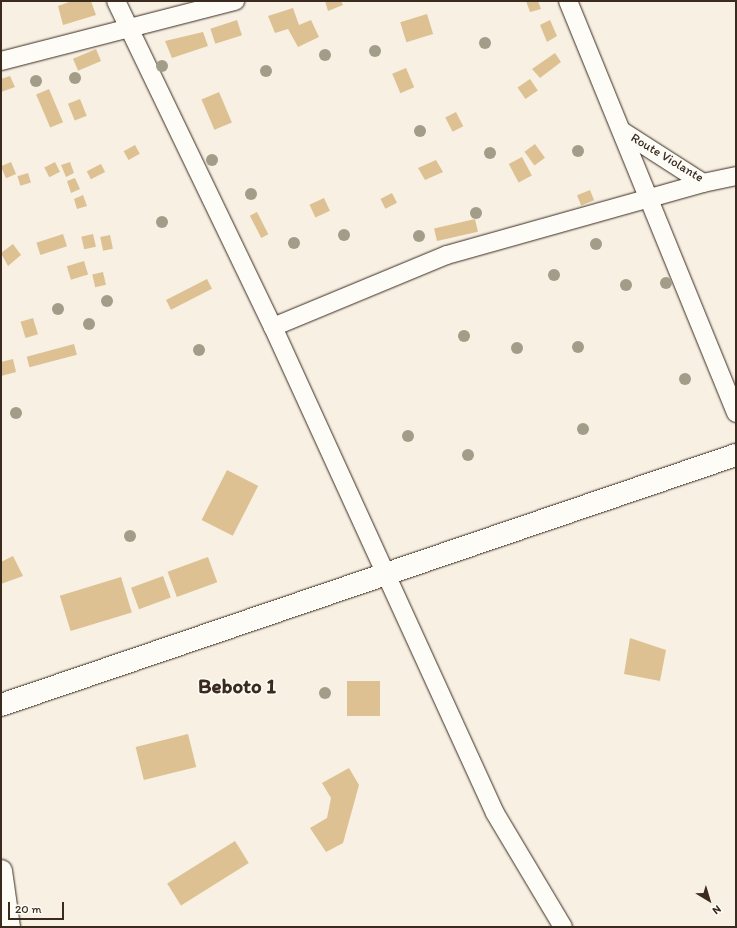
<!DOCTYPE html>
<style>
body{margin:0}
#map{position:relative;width:737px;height:928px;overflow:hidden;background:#f7f0e3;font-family:Itim,sans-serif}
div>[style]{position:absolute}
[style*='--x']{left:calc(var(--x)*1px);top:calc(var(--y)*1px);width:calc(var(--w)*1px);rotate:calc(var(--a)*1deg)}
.building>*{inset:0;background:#ddc192;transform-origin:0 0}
.roads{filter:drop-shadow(0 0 1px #3b2a1e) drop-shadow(0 0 1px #3b2a1e)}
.minor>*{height:18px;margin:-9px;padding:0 9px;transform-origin:9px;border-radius:9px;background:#fdfcf7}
.tertiary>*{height:22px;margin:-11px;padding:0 11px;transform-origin:11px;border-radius:11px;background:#fdfcf7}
.trees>*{width:12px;height:12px;margin:-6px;border-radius:50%;background:#a19d89}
span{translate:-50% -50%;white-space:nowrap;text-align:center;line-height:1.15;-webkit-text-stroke:3px #fdfcf7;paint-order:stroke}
.street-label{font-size:13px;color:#3b2a1e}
.town-label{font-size:21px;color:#3b2a1e;font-weight:700}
.frame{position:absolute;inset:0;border:2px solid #3b2a1e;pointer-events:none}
.north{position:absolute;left:689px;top:880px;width:40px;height:40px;-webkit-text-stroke:3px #fdfcf7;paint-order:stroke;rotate:142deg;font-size:11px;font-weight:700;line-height:16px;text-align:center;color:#3b2a1e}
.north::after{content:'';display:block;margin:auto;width:14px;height:18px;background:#3b2a1e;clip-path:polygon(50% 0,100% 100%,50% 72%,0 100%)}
.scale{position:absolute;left:8px;top:902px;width:56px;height:18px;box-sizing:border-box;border:2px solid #3b2a1e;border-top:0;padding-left:5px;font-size:12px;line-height:14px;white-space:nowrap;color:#3b2a1e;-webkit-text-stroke:3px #fdfcf7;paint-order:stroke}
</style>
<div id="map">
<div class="building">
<div style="clip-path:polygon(72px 1px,91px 1px,96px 15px,63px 25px,58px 6px)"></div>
<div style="clip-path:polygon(325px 1px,341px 1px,343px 5px,328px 11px)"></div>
<div style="clip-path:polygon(526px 1px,538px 1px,541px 9px,530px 12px)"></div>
<div style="clip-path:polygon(293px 8px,299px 25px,311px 20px,319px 37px,298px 47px,288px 29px,275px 33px,268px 16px)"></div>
<div style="left:427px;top:14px;width:21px;height:28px;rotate:73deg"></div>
<div style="left:237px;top:20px;width:16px;height:28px;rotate:72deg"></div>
<div style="clip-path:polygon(550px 20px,557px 36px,547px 42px,540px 25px)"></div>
<div style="clip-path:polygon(203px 32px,208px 46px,172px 58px,165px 41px)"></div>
<div style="left:96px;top:49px;width:13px;height:25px;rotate:67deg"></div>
<div style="clip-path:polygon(555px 53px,561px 62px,540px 78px,532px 69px)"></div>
<div style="left:406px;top:68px;width:21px;height:15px;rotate:67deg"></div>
<div style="clip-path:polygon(10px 76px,15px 87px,1px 92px,1px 79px)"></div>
<div style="left:530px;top:79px;width:14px;height:15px;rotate:56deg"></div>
<div style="left:49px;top:89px;width:36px;height:14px;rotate:67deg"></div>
<div style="left:219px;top:92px;width:33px;height:19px;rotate:67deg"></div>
<div style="left:80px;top:99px;width:18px;height:13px;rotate:68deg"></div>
<div style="left:456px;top:112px;width:16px;height:12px;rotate:63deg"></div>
<div style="left:535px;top:144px;width:17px;height:13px;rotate:54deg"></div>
<div style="left:135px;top:145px;width:10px;height:13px;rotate:61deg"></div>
<div style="left:522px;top:157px;width:21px;height:15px;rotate:62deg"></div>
<div style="clip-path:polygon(436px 160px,443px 172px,425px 180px,418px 168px)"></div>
<div style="left:11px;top:162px;width:13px;height:11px;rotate:67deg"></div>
<div style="left:55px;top:162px;width:11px;height:12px;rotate:63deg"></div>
<div style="clip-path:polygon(70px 162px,74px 173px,66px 177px,61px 165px)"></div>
<div style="left:101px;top:164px;width:9px;height:16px;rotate:63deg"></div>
<div style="left:28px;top:173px;width:10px;height:11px;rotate:73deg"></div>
<div style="clip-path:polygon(75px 178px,80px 189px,71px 193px,67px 181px)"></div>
<div style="left:590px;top:190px;width:11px;height:14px;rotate:68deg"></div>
<div style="left:392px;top:193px;width:11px;height:13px;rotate:63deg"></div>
<div style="clip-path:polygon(83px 195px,87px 206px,77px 209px,74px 199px)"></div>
<div style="left:324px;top:198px;width:14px;height:16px;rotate:65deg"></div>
<div style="left:257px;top:212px;width:25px;height:8px;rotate:63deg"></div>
<div style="left:475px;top:219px;width:13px;height:42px;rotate:77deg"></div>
<div style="left:63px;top:234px;width:13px;height:28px;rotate:72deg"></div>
<div style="left:93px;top:234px;width:13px;height:12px;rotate:77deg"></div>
<div style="left:110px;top:235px;width:14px;height:10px;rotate:78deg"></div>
<div style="clip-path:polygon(13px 244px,21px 255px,8px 266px,1px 253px)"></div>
<div style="left:84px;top:261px;width:14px;height:18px;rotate:73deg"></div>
<div style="left:103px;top:272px;width:13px;height:11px;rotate:77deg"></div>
<div style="left:207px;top:279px;width:11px;height:46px;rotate:63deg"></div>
<div style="left:33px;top:318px;width:17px;height:13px;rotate:73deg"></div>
<div style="left:74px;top:344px;width:11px;height:49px;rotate:75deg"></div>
<div style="clip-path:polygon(13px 359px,16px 372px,1px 376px,1px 362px)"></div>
<div style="left:227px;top:470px;width:35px;height:56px;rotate:27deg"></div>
<div style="clip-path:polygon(13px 556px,23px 576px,1px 584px,1px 562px)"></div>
<div style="left:208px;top:557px;width:27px;height:43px;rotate:70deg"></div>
<div style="left:163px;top:576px;width:23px;height:34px;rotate:70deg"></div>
<div style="left:121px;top:577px;width:37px;height:64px;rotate:73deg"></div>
<div style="clip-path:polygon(630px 638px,666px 650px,660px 681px,624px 674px)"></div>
<div style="left:347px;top:681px;width:33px;height:35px"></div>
<div style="left:188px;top:734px;width:34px;height:54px;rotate:76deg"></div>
<div style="clip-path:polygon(349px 768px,359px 785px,343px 843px,326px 852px,310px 828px,327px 818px,331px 798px,322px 783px)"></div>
<div style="left:235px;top:841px;width:26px;height:80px;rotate:58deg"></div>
</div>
<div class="roads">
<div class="minor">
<div style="--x:116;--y:1;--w:362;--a:64.3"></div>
<div style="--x:273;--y:327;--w:534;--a:65.45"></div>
<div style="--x:495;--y:813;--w:133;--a:59.2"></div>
<div style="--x:568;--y:1;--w:445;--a:67.8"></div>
<div style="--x:1;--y:61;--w:242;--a:-14.4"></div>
<div style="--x:622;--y:131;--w:96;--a:32.7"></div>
<div style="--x:703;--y:183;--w:34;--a:-12"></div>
<div style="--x:273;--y:327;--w:188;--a:-22.5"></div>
<div style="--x:447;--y:255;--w:266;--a:-15.7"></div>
</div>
<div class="tertiary">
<div style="--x:1;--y:705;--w:776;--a:-18.79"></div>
<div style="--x:1;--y:871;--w:57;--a:81.9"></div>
</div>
</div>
<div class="trees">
<div style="left:485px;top:43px"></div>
<div style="left:375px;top:51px"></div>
<div style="left:325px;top:55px"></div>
<div style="left:162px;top:66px"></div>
<div style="left:266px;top:71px"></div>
<div style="left:75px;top:78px"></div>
<div style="left:36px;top:81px"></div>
<div style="left:420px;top:131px"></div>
<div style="left:578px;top:151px"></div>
<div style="left:490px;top:153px"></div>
<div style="left:212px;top:160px"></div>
<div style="left:251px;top:194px"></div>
<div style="left:476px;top:213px"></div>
<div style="left:162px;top:222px"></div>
<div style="left:344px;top:235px"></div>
<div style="left:419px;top:236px"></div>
<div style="left:294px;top:243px"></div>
<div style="left:596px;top:244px"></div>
<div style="left:554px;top:275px"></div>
<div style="left:666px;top:283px"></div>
<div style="left:626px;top:285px"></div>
<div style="left:107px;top:301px"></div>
<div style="left:58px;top:309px"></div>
<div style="left:89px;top:324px"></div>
<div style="left:464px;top:336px"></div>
<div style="left:578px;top:347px"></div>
<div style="left:517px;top:348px"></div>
<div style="left:199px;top:350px"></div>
<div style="left:685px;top:379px"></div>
<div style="left:16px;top:413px"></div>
<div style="left:583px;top:429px"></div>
<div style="left:408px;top:436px"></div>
<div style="left:468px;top:455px"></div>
<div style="left:130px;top:536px"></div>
<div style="left:325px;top:693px"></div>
</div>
<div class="street-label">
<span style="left:667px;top:158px;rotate:31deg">Route Violante</span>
</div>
<div class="town-label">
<span style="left:237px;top:686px">Beboto 1</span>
</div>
<div class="frame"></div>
<div class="north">N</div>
<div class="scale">20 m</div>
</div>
